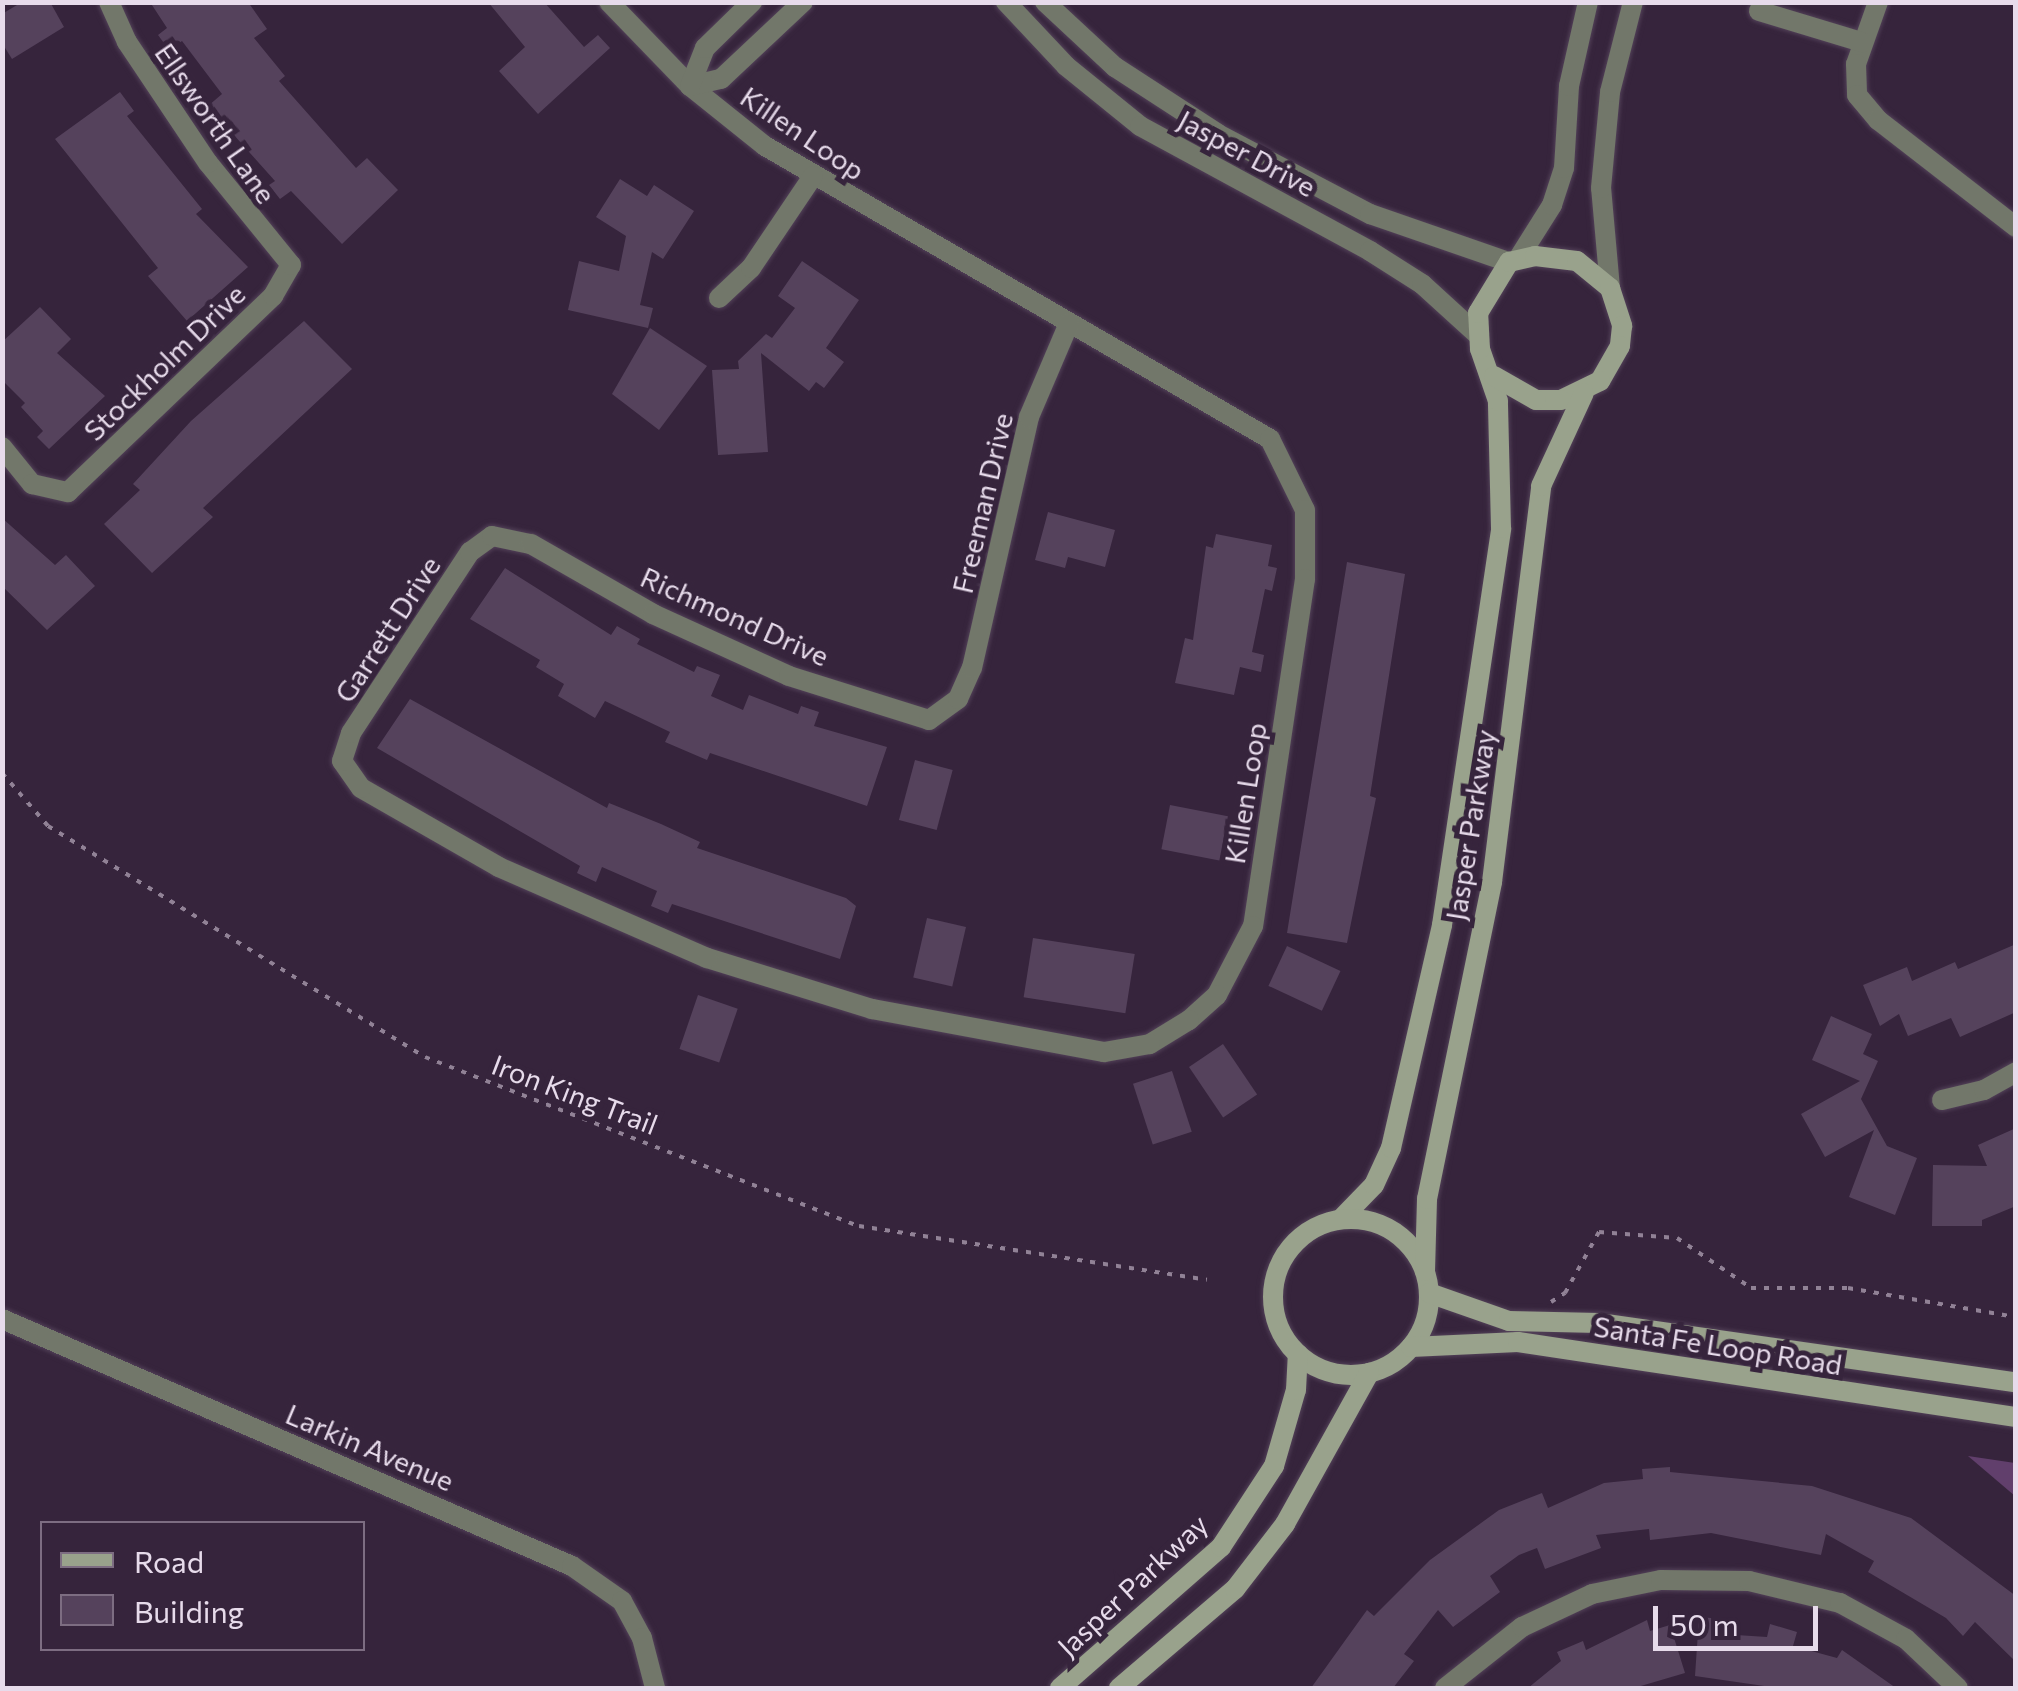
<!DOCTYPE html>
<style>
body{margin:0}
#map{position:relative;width:2018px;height:1691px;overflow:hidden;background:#36243c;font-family:Commissioner,sans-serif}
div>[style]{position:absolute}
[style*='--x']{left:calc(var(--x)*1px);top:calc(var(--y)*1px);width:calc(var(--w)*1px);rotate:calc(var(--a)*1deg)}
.green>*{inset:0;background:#613f6c}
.building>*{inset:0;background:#55425c;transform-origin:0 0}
.path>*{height:4px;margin-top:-2px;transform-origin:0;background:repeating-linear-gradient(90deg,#918296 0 5px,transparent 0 13px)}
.roads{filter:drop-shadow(0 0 2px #524158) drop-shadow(0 0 2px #524158)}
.minor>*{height:20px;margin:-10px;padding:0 10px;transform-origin:10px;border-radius:10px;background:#72776a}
.tertiary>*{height:20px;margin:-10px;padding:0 10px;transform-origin:10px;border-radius:10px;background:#72776a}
.secondary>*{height:20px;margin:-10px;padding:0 10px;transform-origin:10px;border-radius:10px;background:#99a28c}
.secondary>.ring{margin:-10px;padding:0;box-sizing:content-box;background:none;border:20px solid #99a28c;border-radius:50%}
span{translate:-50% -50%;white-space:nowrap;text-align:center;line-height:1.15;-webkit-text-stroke:10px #36243c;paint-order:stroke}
.street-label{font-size:28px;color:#e7dbeb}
.frame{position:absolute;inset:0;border:5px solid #e7dbeb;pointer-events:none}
.legend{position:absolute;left:40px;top:1521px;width:325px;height:130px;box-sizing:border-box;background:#36243c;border:2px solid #7d6d82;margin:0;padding:12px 18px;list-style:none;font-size:30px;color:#e7dbeb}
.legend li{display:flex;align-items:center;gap:20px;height:50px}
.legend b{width:50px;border:2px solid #7d6d82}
.scale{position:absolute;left:1653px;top:1606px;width:165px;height:45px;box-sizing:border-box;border:5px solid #e7dbeb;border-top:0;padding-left:12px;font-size:30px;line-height:35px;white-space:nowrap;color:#e7dbeb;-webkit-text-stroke:8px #36243c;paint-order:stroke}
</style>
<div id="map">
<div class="green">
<div style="clip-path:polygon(1968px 1456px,2015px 1463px,2015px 1496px)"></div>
</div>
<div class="building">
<div style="clip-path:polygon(22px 2px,50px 2px,64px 27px,12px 59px,2px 43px,2px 14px)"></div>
<div style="clip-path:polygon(150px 2px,248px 2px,267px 29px,254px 38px,285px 76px,279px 81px,356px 168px,367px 158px,398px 190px,342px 244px,291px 191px,280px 199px,269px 185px,275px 181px,208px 106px,222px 94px,182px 41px,169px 50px,158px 35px,167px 28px)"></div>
<div style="clip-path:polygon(488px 2px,544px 2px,584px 47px,598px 35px,610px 48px,538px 114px,499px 71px,525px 47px)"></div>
<div style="clip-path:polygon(120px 92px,134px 111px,127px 116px,202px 209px,196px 214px,248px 267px,187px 321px,148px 276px,158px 268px,55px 139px)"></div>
<div style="clip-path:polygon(620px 179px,647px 196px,654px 185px,694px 211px,663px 259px,652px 252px,640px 305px,653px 308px,648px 328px,568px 310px,579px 261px,619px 271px,626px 236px,596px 217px)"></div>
<div style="clip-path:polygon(802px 261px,859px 300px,826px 348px,844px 362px,824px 388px,816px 382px,809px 391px,761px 353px,768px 452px,718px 455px,712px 370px,739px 369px,738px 361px,766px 334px,772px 338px,795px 308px,778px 296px)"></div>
<div style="clip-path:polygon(40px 307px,71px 339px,57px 353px,105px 396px,49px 449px,37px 437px,43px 431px,21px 407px,25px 403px,2px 380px,2px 342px)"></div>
<div style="clip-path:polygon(304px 321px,352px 369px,203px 508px,213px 517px,152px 573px,104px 524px,140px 490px,133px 484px,191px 421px)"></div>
<div style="clip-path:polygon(650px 328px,707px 366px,659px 430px,612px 394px)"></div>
<div style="clip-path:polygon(1048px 512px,1115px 530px,1105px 567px,1068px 557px,1065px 568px,1035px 560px)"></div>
<div style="clip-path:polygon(2px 518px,55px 565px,66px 555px,95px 586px,47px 630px,2px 586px)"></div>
<div style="clip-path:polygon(1216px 534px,1272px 545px,1268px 566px,1277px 568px,1272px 591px,1265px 589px,1252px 652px,1264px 655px,1261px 672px,1240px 667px,1234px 695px,1175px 683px,1185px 638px,1193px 640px,1206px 546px,1213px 548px)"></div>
<div style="clip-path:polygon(1347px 562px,1405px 574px,1370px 796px,1376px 798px,1347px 943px,1287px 933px)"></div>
<div style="clip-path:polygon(505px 568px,611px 635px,617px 626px,640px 639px,637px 644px,694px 672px,697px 666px,720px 675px,711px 696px,743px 710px,749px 695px,798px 714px,801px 706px,819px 712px,814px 726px,887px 747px,867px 806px,710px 753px,707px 760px,665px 742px,670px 732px,605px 701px,595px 718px,558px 696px,564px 684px,536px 667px,540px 660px,470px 619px)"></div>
<div style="clip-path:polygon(410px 699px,607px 808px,609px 803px,661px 824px,700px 842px,697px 848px,846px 898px,856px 906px,840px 959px,672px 904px,668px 913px,651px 906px,657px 891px,602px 867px,596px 882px,577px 873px,580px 866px,377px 748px)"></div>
<div style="left:915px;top:760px;width:39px;height:62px;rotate:15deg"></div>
<div style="left:1170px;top:805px;width:59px;height:45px;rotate:11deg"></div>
<div style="left:927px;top:918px;width:40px;height:61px;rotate:13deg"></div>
<div style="left:1033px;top:938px;width:103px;height:60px;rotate:9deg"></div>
<div style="clip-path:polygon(2016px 944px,2016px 1012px,1960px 1037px,1951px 1018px,1908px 1036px,1899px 1014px,1880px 1026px,1863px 985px,1907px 967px,1912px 981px,1955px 962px,1958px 969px)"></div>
<div style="left:1287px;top:946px;width:59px;height:44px;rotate:25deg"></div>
<div style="left:698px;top:995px;width:42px;height:57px;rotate:19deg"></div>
<div style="clip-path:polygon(1831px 1016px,1872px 1034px,1863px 1054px,1878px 1061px,1861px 1099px,1887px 1146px,1917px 1158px,1895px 1215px,1849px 1197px,1874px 1130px,1825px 1157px,1801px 1114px,1860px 1081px,1812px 1060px)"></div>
<div style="left:1223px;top:1044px;width:61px;height:41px;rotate:56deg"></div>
<div style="left:1172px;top:1071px;width:64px;height:41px;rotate:72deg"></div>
<div style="clip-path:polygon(2016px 1128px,2016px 1206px,1982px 1220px,1982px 1226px,1932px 1226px,1933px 1165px,1987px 1166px,1978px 1145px)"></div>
<div style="clip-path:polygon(1670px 1467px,1670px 1472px,1812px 1486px,1911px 1518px,2016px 1596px,2016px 1662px,1975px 1622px,1963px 1636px,1946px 1618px,1868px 1572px,1874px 1561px,1826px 1534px,1821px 1555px,1711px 1533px,1650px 1540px,1649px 1529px,1596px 1535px,1601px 1548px,1545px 1569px,1537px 1548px,1519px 1555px,1490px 1576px,1500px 1592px,1453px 1627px,1438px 1610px,1404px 1654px,1414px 1661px,1393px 1688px,1311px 1688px,1367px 1610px,1374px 1616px,1430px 1560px,1499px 1510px,1542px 1493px,1548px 1508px,1604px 1483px,1643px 1479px,1642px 1469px)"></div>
<div style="clip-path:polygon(1699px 1617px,1723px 1619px,1721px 1634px,1767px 1637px,1770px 1624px,1797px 1632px,1793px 1646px,1837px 1658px,1842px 1650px,1896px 1688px,1778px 1688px,1695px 1676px)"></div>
<div style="clip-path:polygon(1647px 1620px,1650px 1631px,1670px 1625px,1685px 1673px,1634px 1688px,1528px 1688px,1561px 1661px,1557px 1652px,1583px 1641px,1586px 1650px)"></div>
</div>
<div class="path">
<div style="--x:2;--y:773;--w:70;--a:49"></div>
<div style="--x:48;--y:826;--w:442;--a:31.5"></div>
<div style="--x:425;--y:1057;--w:466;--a:21.3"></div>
<div style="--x:859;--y:1226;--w:352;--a:8.8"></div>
<div style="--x:1551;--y:1302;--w:17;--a:-33"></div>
<div style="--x:1565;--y:1293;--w:70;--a:-60.9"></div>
<div style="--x:1599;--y:1232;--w:78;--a:4.4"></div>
<div style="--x:1677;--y:1238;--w:89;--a:34"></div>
<div style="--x:1751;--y:1288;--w:97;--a:0"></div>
<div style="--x:1848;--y:1288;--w:170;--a:9.8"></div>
</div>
<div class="roads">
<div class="minor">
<div style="--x:609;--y:2;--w:117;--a:46"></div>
<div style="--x:690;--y:86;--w:96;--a:38.7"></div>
<div style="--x:765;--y:146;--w:584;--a:30.12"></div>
<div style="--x:1270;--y:439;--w:79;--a:63.8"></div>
<div style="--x:1305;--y:510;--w:69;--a:90"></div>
<div style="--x:1305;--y:579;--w:351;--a:98.5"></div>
<div style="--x:1253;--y:926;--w:78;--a:117.6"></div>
<div style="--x:1217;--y:995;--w:38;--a:138"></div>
<div style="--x:1189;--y:1020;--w:46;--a:148.4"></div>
<div style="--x:1150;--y:1044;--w:47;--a:170.1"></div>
<div style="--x:1104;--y:1052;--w:236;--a:-169.5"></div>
<div style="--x:872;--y:1009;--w:173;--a:-162.8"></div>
<div style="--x:707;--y:958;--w:227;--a:-156.4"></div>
<div style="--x:499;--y:867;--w:159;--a:-150.2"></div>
<div style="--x:361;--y:788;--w:33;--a:-125"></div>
<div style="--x:342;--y:761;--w:29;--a:-72"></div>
<div style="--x:351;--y:733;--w:217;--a:-56.7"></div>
<div style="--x:470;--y:552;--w:27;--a:-36"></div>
<div style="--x:492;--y:536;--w:40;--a:12"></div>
<div style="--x:531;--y:544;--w:141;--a:29.8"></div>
<div style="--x:653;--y:614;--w:149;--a:24.5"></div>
<div style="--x:789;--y:676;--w:147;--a:17.4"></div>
<div style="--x:929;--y:720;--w:36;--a:-36"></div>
<div style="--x:958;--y:699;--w:34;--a:-66"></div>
<div style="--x:972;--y:668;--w:257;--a:-77.2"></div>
<div style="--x:1029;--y:417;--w:102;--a:-66.9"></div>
<div style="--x:1878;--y:2;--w:66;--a:109.5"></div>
<div style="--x:1856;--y:64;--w:31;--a:88"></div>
<div style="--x:1857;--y:95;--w:33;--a:50"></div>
<div style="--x:1878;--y:120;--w:175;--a:37.8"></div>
<div style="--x:1759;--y:11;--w:108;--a:16.8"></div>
<div style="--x:690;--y:86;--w:32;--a:-13"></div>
<div style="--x:721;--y:79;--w:112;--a:-43.2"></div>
<div style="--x:690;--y:86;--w:41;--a:-68.5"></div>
<div style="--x:705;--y:48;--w:66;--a:-44.4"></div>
<div style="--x:719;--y:298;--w:44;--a:-43.2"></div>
<div style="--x:751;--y:268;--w:111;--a:-56"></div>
<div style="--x:2;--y:447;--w:48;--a:51"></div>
<div style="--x:32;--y:484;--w:37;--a:13"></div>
<div style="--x:68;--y:492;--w:284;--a:-43.7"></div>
<div style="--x:273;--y:296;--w:36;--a:-60"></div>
<div style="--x:291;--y:265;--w:132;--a:-129.1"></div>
<div style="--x:208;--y:163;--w:146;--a:-123.8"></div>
<div style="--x:127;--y:42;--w:44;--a:-114.2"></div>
<div style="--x:1942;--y:1100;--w:43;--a:-13.4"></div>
<div style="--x:1984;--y:1090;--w:37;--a:-29"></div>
<div style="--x:2;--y:1319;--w:621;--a:23.43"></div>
<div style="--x:572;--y:1566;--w:61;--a:35"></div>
<div style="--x:622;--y:1601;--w:42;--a:61.6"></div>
<div style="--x:642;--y:1638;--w:52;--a:75.4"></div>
<div style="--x:1445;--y:1688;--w:98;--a:-38.4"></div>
<div style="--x:1522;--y:1627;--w:77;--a:-25.2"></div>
<div style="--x:1592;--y:1594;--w:70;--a:-11.5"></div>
<div style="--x:1661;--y:1580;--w:88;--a:0.7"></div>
<div style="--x:1749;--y:1581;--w:94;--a:13.6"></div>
<div style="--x:1840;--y:1603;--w:75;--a:28.6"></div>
<div style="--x:1906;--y:1639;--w:71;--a:43.3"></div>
</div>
<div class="tertiary">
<div style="--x:1006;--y:2;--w:88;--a:46.8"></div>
<div style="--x:1066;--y:66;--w:95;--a:39"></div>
<div style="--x:1140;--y:126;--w:262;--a:28.5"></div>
<div style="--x:1370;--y:251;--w:62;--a:32.4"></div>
<div style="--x:1422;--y:284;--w:74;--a:42.3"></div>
<div style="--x:1045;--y:2;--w:96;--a:42.9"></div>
<div style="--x:1115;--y:67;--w:123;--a:33"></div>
<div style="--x:1218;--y:134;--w:172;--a:27.8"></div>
<div style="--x:1370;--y:214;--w:147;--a:19.1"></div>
<div style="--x:1518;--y:259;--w:64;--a:-57.8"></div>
<div style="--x:1552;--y:205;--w:39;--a:-72"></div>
<div style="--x:1564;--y:168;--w:82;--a:-86.5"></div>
<div style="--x:1569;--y:86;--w:86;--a:-77.3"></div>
<div style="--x:1610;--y:288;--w:100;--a:-95.1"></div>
<div style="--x:1601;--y:188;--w:96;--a:-84.6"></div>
<div style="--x:1610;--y:92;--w:93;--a:-75.7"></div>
</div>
<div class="secondary">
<div style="--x:1341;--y:1219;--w:47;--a:-45.9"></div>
<div style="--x:1374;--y:1185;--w:41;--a:-65.3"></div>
<div style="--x:1391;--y:1148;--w:229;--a:-77.1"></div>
<div style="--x:1442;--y:925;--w:401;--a:-81.5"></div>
<div style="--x:1501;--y:528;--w:127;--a:-91.4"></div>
<div style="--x:1498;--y:401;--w:55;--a:-109.1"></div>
<div style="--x:1480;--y:349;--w:36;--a:-93"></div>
<div style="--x:1478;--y:313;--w:60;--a:-58.7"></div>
<div style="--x:1509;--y:262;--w:27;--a:-13"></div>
<div style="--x:1535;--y:256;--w:42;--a:6.8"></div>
<div style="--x:1577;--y:261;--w:43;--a:39.3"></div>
<div style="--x:1610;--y:288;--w:40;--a:72"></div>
<div style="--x:1622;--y:326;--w:20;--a:96"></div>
<div style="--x:1620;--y:346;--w:40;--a:119.7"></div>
<div style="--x:1600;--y:381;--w:43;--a:154"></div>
<div style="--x:1561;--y:400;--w:25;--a:180"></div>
<div style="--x:1536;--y:400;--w:48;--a:-150.3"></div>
<div class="ring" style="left:1273px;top:1219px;width:136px;height:136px"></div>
<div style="--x:1425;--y:1271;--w:72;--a:-88.4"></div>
<div style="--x:1427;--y:1199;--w:324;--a:-78.4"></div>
<div style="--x:1492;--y:882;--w:399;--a:-82.9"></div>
<div style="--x:1541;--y:486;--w:102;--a:-65.2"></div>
<div style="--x:1429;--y:1293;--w:85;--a:19.3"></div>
<div style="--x:1509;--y:1321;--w:90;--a:1.3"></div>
<div style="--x:1599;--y:1323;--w:421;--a:8.1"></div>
<div style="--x:1411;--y:1347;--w:107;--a:-2.7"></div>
<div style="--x:1518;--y:1342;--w:504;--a:8.56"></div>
<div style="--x:1060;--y:1688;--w:214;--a:-41.2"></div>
<div style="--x:1221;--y:1547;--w:97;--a:-56.8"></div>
<div style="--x:1274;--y:1466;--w:79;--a:-73.9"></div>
<div style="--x:1296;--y:1390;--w:36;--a:-87"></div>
<div style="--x:1119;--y:1688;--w:153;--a:-40.5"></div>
<div style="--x:1235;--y:1589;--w:82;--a:-52.4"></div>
<div style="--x:1285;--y:1524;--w:173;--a:-60.9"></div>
</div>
</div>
<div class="street-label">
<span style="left:216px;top:123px;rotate:55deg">Ellsworth Lane</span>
<span style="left:803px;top:133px;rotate:34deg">Killen Loop</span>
<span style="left:1247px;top:153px;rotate:28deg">Jasper Drive</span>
<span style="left:164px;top:362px;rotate:-44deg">Stockholm Drive</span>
<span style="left:982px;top:503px;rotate:-77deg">Freeman Drive</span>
<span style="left:735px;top:616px;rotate:24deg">Richmond Drive</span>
<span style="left:387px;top:629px;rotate:-57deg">Garrett Drive</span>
<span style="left:1245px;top:793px;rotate:-81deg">Killen Loop</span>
<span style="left:1470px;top:825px;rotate:-81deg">Jasper Parkway</span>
<span style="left:575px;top:1094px;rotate:21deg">Iron King Trail</span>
<span style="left:1718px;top:1345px;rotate:9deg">Santa Fe Loop Road</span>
<span style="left:370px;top:1447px;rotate:23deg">Larkin Avenue</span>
<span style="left:1132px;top:1585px;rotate:-43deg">Jasper Parkway</span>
</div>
<div class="frame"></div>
<ul class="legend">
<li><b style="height:12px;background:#99a28c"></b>Road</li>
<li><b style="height:28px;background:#55425c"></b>Building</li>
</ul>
<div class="scale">50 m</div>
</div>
